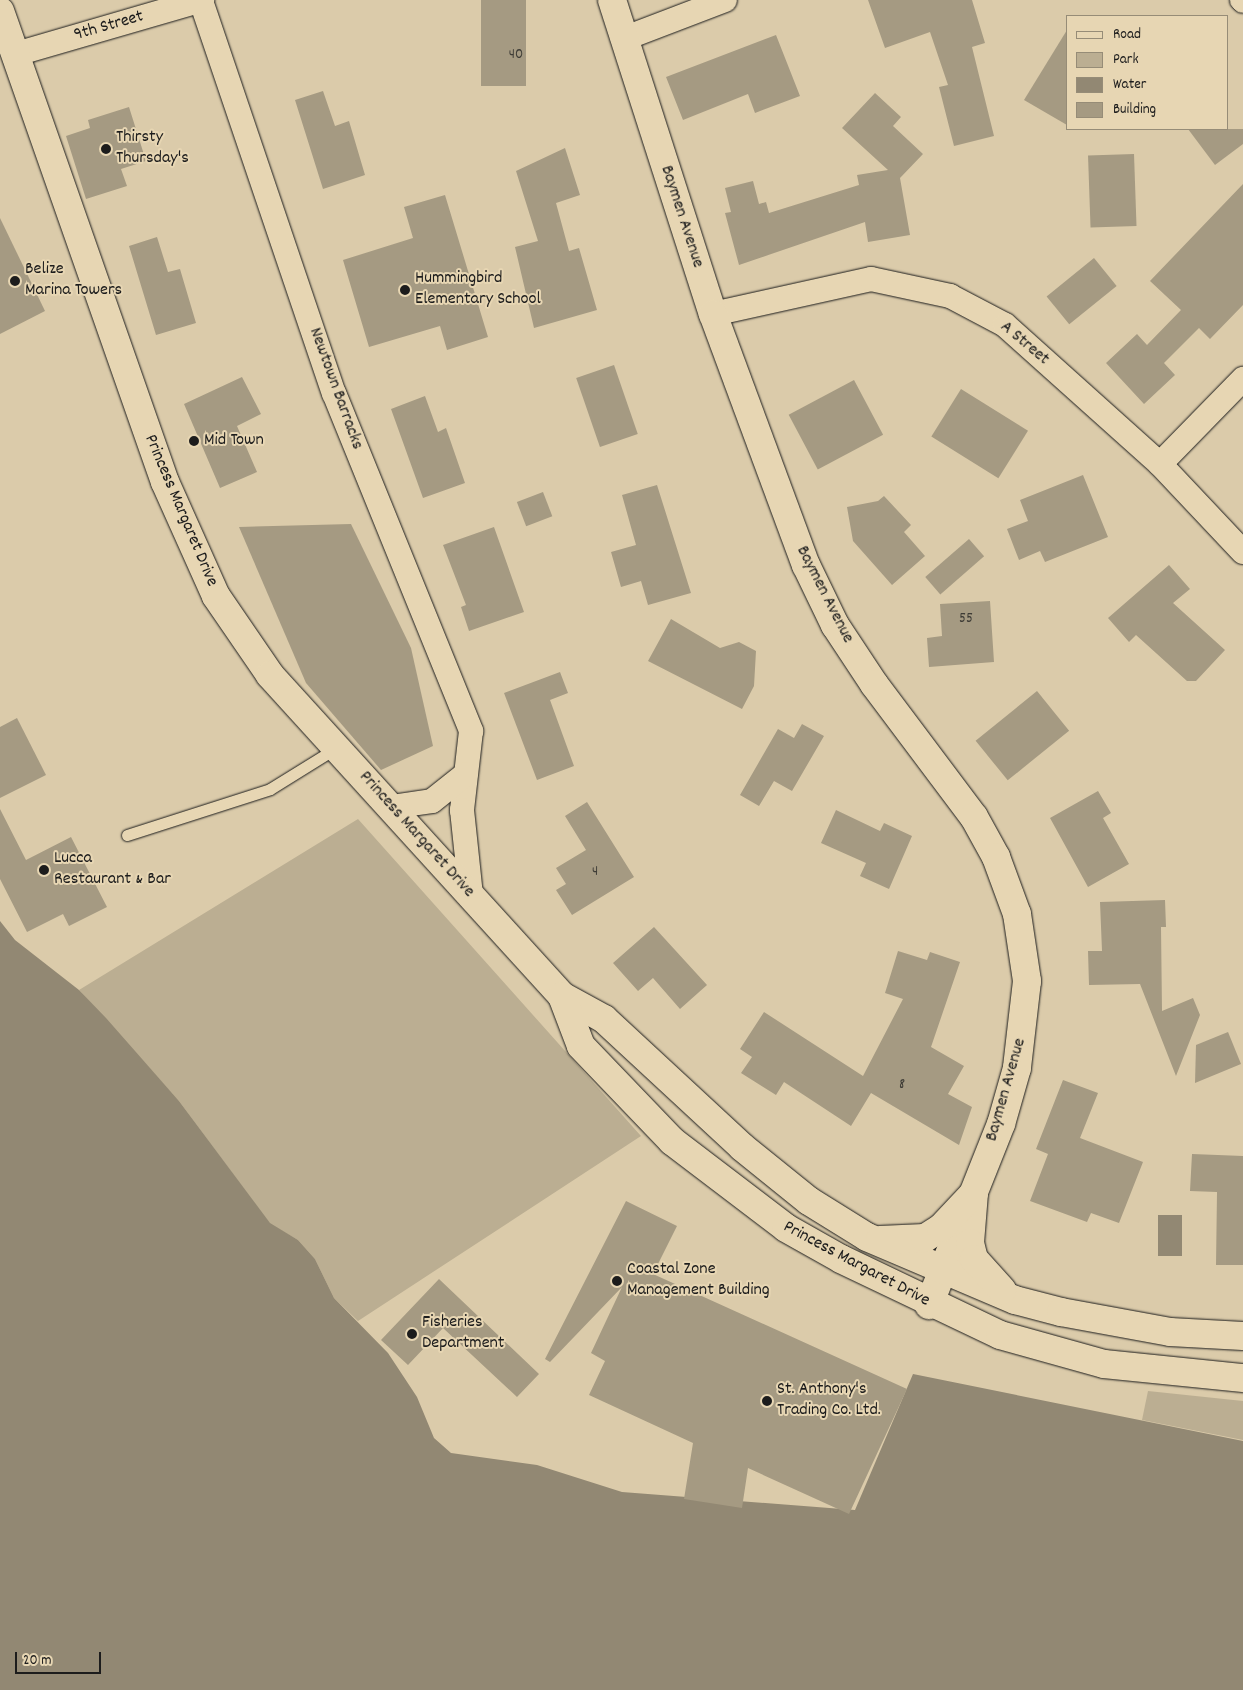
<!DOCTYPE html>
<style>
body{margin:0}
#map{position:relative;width:1243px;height:1690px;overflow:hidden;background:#dbcbaa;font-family:Dekko,sans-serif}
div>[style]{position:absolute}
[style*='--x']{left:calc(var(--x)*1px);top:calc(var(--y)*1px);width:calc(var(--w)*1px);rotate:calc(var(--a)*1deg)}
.green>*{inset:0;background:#bbae92}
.water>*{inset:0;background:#928873;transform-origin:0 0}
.building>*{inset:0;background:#a59a82;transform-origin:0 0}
.roads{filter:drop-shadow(0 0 1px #1c1c1c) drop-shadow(0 0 1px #1c1c1c)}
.service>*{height:11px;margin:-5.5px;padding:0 5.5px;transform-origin:5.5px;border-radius:5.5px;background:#e7d6b3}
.minor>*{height:24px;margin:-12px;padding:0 12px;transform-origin:12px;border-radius:12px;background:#e7d6b3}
.tertiary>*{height:28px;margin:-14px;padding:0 14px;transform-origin:14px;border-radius:14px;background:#e7d6b3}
.secondary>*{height:28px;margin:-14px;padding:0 14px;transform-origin:14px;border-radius:14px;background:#e7d6b3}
.dots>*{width:14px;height:14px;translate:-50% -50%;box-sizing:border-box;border:2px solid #e7d6b3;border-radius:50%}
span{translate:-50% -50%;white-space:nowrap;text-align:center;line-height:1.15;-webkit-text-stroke:4px #e7d6b3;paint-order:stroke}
.number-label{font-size:15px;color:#3e3c36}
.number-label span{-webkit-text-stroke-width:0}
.street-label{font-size:18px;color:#1c1c1c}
.poi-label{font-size:18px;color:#1c1c1c}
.left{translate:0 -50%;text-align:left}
.legend{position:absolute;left:1066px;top:15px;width:162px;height:115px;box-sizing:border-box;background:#e7d6b3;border:1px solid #968c77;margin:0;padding:6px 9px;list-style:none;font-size:15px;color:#1c1c1c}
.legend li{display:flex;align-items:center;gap:10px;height:25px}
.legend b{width:25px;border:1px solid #968c77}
.scale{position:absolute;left:15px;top:1652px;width:86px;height:22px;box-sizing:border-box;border:2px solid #1c1c1c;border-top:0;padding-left:6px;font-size:15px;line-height:18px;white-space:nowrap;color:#1c1c1c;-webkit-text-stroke:4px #e7d6b3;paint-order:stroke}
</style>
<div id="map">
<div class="green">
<div style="clip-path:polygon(358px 819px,641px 1136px,358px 1321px,334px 1298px,315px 1259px,298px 1240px,270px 1224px,179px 1101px,79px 990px)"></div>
<div style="clip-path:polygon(1148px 1391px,1243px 1401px,1243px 1440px,1142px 1420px)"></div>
</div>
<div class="water">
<div style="clip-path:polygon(0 921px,15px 940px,79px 990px,106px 1018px,179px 1101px,270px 1223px,298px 1240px,315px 1259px,334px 1298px,388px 1353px,417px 1397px,434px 1438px,451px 1453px,537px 1465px,622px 1492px,855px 1510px,913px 1374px,1243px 1441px,1243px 1690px,0 1690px)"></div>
<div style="left:1158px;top:1215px;width:24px;height:41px"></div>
</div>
<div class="building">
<div style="left:481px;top:0;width:45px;height:86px"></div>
<div style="clip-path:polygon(868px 0,972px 0,985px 43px,972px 47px,994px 136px,954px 146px,939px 87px,948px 85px,930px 32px,885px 48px)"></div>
<div style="clip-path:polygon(1067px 30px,1067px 125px,1024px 100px)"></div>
<div style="clip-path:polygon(776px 35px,800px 96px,755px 113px,748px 94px,683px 120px,666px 77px)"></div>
<div style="clip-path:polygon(323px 91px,335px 126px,349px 121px,365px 175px,323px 189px,295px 100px)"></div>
<div style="clip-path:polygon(875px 93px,901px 117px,893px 126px,923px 154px,900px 178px,910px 235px,868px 242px,865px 222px,739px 265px,725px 213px,731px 212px,725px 188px,753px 181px,759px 204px,766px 202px,769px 213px,859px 185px,857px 175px,888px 170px,842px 128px)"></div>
<div style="clip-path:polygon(129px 107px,146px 161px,121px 169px,127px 186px,86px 199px,66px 136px,90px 128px,88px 120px)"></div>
<div style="clip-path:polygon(1188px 129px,1243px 129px,1243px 144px,1215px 165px)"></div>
<div style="clip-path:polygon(565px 148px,580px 195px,556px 203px,569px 251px,579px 248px,597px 310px,534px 328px,515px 247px,538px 241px,516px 171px)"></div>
<div style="left:1134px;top:154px;width:72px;height:46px;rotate:88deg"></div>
<div style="clip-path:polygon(1243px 184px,1243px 305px,1210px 339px,1199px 328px,1164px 363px,1175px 375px,1144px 404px,1106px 363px,1137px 334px,1147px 345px,1181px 310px,1150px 281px)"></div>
<div style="clip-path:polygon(445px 195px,488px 337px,447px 350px,440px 326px,369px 347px,343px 260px,413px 238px,404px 207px)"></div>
<div style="clip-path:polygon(0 218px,45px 311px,0 334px)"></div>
<div style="clip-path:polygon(157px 237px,168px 272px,180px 269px,196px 323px,156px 335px,129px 246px)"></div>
<div style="left:1094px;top:258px;width:36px;height:61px;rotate:51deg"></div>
<div style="left:614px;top:365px;width:73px;height:40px;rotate:71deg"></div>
<div style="clip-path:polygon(242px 377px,261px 414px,237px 426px,257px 472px,220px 488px,184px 404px)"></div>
<div style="left:854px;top:380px;width:62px;height:74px;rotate:62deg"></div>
<div style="left:961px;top:389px;width:79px;height:56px;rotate:32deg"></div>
<div style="clip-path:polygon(425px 396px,438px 432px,446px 428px,465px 483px,423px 498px,391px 409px)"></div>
<div style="clip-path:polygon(1083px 475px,1108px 537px,1045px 562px,1040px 551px,1019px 560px,1007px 529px,1028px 521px,1020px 500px)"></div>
<div style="clip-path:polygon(657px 485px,691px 593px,648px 605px,641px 581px,621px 587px,611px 552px,636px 545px,622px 495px)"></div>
<div style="left:543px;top:492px;width:26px;height:28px;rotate:69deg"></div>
<div style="clip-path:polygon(884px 496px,911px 525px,904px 532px,925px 556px,892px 585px,853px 541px,847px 507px,878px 501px)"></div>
<div style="clip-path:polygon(351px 524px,411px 648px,433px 746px,381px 770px,306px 683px,239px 527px)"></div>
<div style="clip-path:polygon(494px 527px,524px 612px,469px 631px,461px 607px,466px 605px,443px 545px)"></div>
<div style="left:969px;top:539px;width:23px;height:58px;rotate:49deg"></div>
<div style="clip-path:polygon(1169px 565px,1190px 589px,1173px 603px,1225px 650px,1196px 681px,1187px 681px,1136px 635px,1129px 642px,1108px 618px)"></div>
<div style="clip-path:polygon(990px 601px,994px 662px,929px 667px,927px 638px,942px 636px,940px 604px)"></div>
<div style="clip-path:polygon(671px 619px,720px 648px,739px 642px,756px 651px,754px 686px,742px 709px,648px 661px)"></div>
<div style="clip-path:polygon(560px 672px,568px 693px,550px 700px,574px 766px,537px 780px,504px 693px)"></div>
<div style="left:1037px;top:691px;width:51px;height:79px;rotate:51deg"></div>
<div style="clip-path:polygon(17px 718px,46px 775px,0 798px,0 727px)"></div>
<div style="clip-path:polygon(802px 724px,824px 736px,792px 791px,774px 781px,759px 806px,740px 795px,778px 729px,794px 738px)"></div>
<div style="clip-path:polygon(1098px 791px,1111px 813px,1103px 818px,1129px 864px,1088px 887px,1050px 818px)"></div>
<div style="clip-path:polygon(587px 802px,634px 877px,572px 915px,556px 890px,566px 884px,556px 868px,586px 850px,565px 816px)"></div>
<div style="clip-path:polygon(0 809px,26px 860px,71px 837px,107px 907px,69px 926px,63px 914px,27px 932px,0 879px)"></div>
<div style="clip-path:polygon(836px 810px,880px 831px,884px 823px,912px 836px,889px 889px,860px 876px,866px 863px,821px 843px)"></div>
<div style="clip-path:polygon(1165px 900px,1166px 927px,1161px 927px,1162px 1011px,1193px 998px,1200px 1015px,1176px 1076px,1140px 984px,1089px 985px,1088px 951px,1102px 951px,1100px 902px)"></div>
<div style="clip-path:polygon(654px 927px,707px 985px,680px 1009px,653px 978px,638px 991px,613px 963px)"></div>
<div style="clip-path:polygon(898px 951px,927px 960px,930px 952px,960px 962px,931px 1047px,964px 1066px,948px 1094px,972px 1107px,959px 1145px,871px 1093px,851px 1126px,784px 1082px,776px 1095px,741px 1073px,752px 1057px,740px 1049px,764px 1012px,863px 1076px,903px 999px,885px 993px)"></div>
<div style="clip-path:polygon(1228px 1032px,1241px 1064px,1195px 1083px,1196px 1045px)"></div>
<div style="clip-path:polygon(1063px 1080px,1098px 1093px,1080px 1138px,1143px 1162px,1119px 1223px,1091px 1213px,1087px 1222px,1030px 1201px,1048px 1154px,1036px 1149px)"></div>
<div style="clip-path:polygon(1192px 1154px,1243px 1156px,1243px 1265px,1216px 1265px,1217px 1192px,1190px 1191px)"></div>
<div style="clip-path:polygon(626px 1201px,677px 1226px,653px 1274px,907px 1389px,849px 1514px,748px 1468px,742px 1508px,684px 1499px,693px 1443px,589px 1395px,605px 1361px,591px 1353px,622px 1287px,550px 1362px,545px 1359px)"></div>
<div style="clip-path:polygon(439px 1279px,539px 1374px,517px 1397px,443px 1328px,408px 1365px,381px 1340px)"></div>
</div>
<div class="roads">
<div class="service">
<div style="--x:127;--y:835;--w:150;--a:-17.8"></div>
<div style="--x:270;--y:789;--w:78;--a:-31.8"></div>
</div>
<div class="minor">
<div style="--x:1242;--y:0;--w:1;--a:45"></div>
<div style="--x:201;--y:1;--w:414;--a:71.3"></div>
<div style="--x:334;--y:393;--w:365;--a:67.9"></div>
<div style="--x:471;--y:731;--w:80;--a:96.5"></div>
<div style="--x:462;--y:810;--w:86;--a:84"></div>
<div style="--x:623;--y:39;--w:109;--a:-20.9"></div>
<div style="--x:16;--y:54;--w:194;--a:-16.2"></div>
<div style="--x:713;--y:314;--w:162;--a:-12.5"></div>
<div style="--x:871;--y:279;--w:81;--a:12.1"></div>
<div style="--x:950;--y:296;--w:62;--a:27.8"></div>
<div style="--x:1005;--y:325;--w:208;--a:41.9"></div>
<div style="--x:1160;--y:464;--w:121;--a:46.7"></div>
<div style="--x:1160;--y:464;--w:119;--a:-45.7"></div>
<div style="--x:391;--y:807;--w:41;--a:-8.3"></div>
<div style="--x:432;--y:801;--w:43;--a:-38.5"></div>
</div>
<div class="tertiary">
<div style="--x:612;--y:0;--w:330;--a:72.2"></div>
<div style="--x:713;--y:314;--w:268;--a:69.7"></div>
<div style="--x:806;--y:565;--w:67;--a:64.2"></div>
<div style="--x:835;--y:625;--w:71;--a:56.5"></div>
<div style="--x:874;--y:684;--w:166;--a:53.1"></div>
<div style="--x:974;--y:817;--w:46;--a:61.2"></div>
<div style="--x:996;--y:857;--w:61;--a:69.8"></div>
<div style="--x:1017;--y:914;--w:68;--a:81.5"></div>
<div style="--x:1027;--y:981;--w:88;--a:96.6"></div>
<div style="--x:1017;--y:1068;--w:58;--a:105.9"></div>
<div style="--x:1001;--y:1124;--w:195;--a:111.7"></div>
</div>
<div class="secondary">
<div style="--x:0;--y:11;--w:499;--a:70.7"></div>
<div style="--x:165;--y:482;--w:125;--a:65.9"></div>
<div style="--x:216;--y:596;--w:96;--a:55.6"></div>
<div style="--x:270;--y:675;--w:434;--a:47.7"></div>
<div style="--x:562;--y:996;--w:48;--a:28.7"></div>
<div style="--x:604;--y:1019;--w:188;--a:42.8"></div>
<div style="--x:742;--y:1147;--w:86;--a:38.9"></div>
<div style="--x:809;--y:1201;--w:68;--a:31.8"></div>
<div style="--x:867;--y:1237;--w:161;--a:23.1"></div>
<div style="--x:1015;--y:1300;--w:48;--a:14.6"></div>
<div style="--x:1061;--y:1312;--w:111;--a:10.4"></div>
<div style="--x:1170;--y:1332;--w:73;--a:3.1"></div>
<div style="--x:562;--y:996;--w:53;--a:69.2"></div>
<div style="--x:581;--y:1046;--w:132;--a:46.2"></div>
<div style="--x:672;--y:1141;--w:143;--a:37.3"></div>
<div style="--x:786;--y:1228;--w:63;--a:29.4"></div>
<div style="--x:841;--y:1259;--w:176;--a:25.5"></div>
<div style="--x:1000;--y:1335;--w:108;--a:15.6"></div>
<div style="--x:1104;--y:1364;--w:140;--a:5.8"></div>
<div style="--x:974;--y:1193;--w:50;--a:94.6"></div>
<div style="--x:970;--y:1243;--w:16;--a:76"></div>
<div style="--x:974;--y:1259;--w:42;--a:47.9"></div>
<div style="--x:880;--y:1240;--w:45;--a:-2.5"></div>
<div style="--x:925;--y:1238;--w:19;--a:-32"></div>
<div style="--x:941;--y:1228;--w:48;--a:-46.7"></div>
</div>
</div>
<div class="dots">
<div style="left:106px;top:149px;background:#1c1c1c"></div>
<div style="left:15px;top:281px;background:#1c1c1c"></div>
<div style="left:405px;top:290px;background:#1c1c1c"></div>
<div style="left:194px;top:441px;background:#1c1c1c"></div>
<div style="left:44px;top:870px;background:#1c1c1c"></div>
<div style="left:617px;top:1281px;background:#1c1c1c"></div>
<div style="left:412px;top:1334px;background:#1c1c1c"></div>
<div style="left:767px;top:1401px;background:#1c1c1c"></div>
</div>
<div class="number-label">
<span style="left:516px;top:56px">40</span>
<span style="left:966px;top:620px">55</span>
<span style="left:595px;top:873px">4</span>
<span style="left:902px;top:1086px">8</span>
</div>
<div class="street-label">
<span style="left:109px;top:27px;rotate:-16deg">9th Street</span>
<span style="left:681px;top:217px;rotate:72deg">Baymen Avenue</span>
<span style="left:1024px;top:344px;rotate:40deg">A Street</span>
<span style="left:335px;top:389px;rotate:70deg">Newtown Barracks</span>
<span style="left:180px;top:511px;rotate:67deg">Princess Margaret Drive</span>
<span style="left:824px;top:595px;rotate:63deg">Baymen Avenue</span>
<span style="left:416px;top:835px;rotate:48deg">Princess Margaret Drive</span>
<span style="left:1007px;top:1090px;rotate:-74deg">Baymen Avenue</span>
<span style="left:856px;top:1265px;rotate:28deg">Princess Margaret Drive</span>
</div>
<div class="poi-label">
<span class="left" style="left:116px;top:149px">Thirsty<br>Thursday's</span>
<span class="left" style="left:25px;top:281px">Belize<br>Marina Towers</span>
<span class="left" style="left:415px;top:290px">Hummingbird<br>Elementary School</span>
<span class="left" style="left:204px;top:441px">Mid Town</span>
<span class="left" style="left:54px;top:870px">Lucca<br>Restaurant &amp; Bar</span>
<span class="left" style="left:627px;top:1281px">Coastal Zone<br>Management Building</span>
<span class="left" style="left:422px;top:1334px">Fisheries<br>Department</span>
<span class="left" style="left:777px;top:1401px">St. Anthony's<br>Trading Co. Ltd.</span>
</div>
<ul class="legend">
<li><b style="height:6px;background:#e7d6b3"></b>Road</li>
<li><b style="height:14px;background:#bbae92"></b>Park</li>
<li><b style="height:14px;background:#928873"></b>Water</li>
<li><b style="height:14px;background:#a59a82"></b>Building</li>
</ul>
<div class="scale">20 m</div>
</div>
